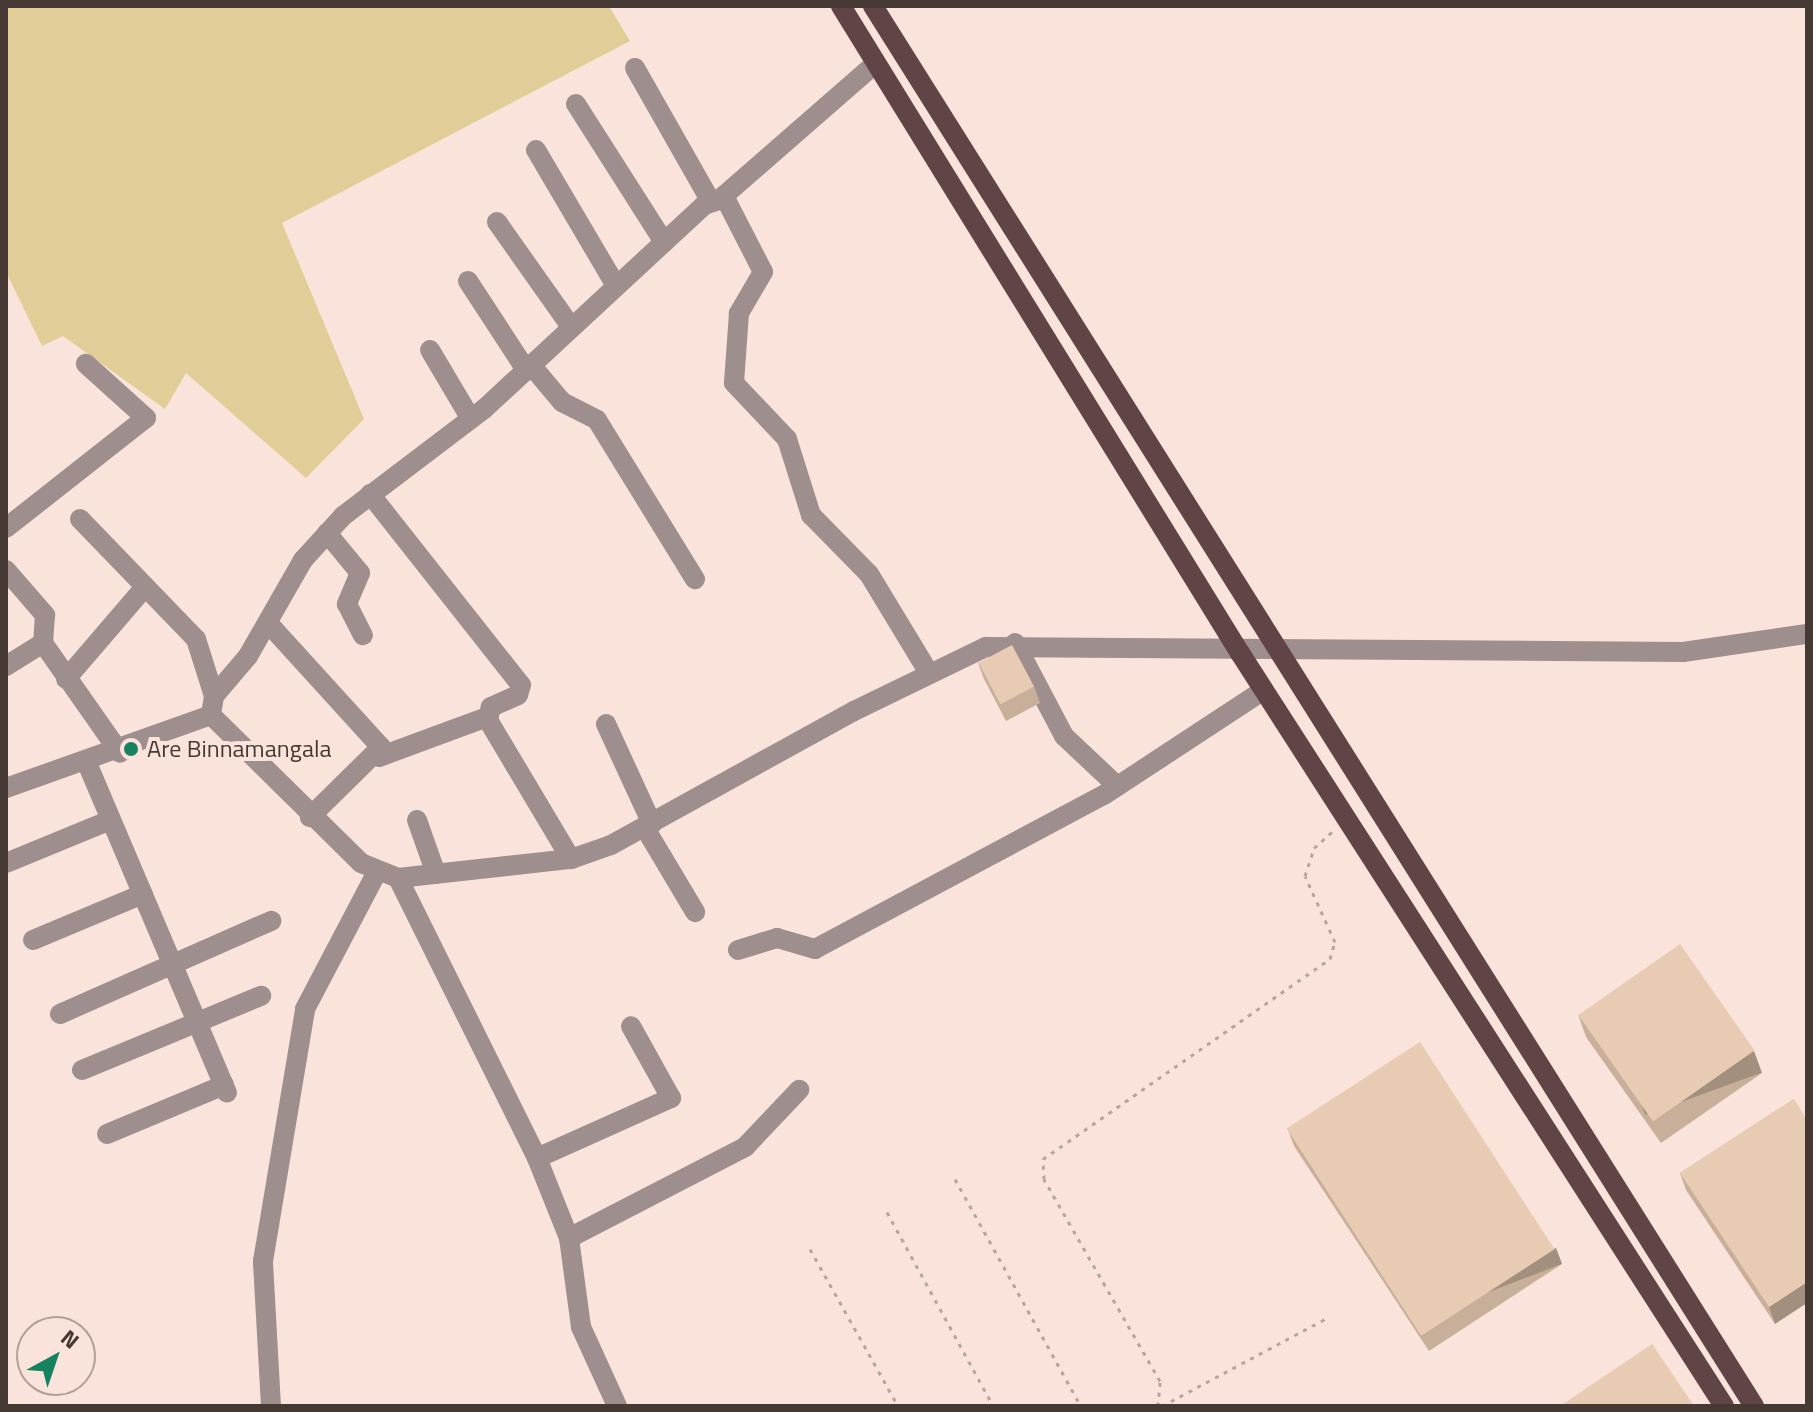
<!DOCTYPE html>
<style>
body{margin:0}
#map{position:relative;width:1813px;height:1412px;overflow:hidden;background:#fae3db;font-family:"Titillium Web",sans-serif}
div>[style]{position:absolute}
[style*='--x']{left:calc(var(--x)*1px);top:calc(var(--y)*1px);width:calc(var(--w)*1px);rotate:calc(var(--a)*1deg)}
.green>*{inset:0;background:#e1cd97}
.path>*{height:3px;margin-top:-1.5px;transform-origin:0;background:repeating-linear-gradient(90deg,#b9a59e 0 4px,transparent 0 10px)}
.minor>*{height:20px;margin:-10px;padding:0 10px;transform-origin:10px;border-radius:10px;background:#9f8e8e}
.major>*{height:20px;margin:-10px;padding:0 10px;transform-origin:10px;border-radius:10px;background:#614546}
.wall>*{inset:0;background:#c7af9a}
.shaded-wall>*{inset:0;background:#a28f7d;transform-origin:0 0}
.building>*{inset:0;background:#e7ccb3;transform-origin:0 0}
.dots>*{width:22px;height:22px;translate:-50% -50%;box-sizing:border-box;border:4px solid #fae3db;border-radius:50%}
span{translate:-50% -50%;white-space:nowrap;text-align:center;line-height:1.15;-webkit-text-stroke:8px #fae3db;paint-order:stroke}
.poi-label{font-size:24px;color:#463833}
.left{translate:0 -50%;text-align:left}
.frame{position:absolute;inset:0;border:8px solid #463833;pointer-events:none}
.north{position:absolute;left:16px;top:1316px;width:80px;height:80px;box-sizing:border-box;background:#fae3db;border:2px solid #b29f98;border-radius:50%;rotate:40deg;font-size:22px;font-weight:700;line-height:32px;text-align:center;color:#463833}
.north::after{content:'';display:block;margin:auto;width:28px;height:36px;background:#16825f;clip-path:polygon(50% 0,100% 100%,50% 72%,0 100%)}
</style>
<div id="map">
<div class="green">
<div style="clip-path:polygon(6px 6px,609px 6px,630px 41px,282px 223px,364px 419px,306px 478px,186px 373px,165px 409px,63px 336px,42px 346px,6px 272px)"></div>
</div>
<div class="path">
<div style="--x:955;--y:1179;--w:260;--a:61"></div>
<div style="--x:887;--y:1212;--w:221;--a:61.3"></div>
<div style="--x:810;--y:1249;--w:180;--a:60.7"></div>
<div style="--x:1158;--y:1406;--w:25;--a:-85"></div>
<div style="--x:1160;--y:1381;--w:233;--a:-119.9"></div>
<div style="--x:1044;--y:1179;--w:20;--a:-93"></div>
<div style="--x:1043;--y:1159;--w:350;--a:-34.9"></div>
<div style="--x:1330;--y:959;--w:18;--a:-74"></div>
<div style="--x:1335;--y:942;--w:72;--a:-114.4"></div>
<div style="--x:1305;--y:876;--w:29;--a:-72"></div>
<div style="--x:1314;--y:848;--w:28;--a:-42"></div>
<div style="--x:1162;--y:1406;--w:189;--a:-28.1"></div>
</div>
<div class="minor">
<div style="--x:635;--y:68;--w:154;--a:60.4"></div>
<div style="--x:576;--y:104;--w:164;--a:57.5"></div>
<div style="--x:536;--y:150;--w:158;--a:59.5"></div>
<div style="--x:724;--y:196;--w:85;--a:62.8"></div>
<div style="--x:763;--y:272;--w:48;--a:120.3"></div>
<div style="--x:739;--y:313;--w:70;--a:94.1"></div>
<div style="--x:734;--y:383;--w:77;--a:46.6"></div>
<div style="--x:787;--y:439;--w:80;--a:72.5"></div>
<div style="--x:811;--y:515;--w:83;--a:45.5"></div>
<div style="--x:869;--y:574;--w:116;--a:58.8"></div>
<div style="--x:497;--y:222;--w:128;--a:54.8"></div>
<div style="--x:468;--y:281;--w:106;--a:56.9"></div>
<div style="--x:430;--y:350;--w:80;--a:59.3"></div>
<div style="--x:531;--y:365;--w:48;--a:50"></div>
<div style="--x:562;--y:402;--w:39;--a:27"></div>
<div style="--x:597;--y:420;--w:187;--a:58.4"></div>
<div style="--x:370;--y:494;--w:243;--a:51.7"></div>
<div style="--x:521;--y:685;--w:10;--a:107"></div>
<div style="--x:518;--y:695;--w:30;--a:156"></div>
<div style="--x:491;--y:707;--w:13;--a:103"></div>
<div style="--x:488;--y:720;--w:162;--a:59.2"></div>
<div style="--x:80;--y:519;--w:167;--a:46"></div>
<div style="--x:196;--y:639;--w:60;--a:72.5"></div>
<div style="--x:6;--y:528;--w:178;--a:-38.2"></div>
<div style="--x:146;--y:418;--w:81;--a:-138"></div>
<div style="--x:327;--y:533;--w:52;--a:50.5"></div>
<div style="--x:360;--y:573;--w:34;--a:113"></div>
<div style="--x:347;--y:604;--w:35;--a:63"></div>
<div style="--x:6;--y:570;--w:60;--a:49.1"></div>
<div style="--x:45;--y:615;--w:28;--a:94"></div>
<div style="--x:43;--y:643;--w:134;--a:55"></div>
<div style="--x:268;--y:623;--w:168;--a:47.7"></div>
<div style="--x:381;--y:747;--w:100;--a:135.4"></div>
<div style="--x:1015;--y:643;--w:105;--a:62.2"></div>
<div style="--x:1064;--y:736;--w:73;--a:43.3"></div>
<div style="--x:6;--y:666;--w:44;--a:-31.9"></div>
<div style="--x:66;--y:679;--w:120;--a:-49.4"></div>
<div style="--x:211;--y:715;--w:19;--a:-81"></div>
<div style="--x:214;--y:696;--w:52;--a:-49.6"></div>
<div style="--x:248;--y:656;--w:111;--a:-60.2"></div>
<div style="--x:303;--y:560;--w:59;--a:-47.7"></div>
<div style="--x:343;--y:516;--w:177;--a:-37.2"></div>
<div style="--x:484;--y:409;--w:300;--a:-42.8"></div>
<div style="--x:704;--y:205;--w:16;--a:-18"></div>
<div style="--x:719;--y:200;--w:208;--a:-41.1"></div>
<div style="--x:606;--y:724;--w:110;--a:65.3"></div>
<div style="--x:379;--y:757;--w:115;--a:-20.3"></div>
<div style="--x:87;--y:763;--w:358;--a:67"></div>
<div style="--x:6;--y:788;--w:218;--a:-19.6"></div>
<div style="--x:211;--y:715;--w:211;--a:44.6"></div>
<div style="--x:361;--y:863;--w:40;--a:22"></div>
<div style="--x:398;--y:878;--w:174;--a:-6.3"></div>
<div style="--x:571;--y:859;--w:42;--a:-19.3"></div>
<div style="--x:611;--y:845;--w:277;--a:-28.9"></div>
<div style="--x:854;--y:711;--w:147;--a:-25.9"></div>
<div style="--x:986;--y:647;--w:697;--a:0.41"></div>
<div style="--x:1683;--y:652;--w:125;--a:-8.3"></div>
<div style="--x:417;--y:820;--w:57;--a:70.6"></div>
<div style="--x:645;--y:828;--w:98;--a:59.2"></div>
<div style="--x:6;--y:863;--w:113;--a:-22.3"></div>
<div style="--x:398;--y:878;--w:313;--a:63.6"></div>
<div style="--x:537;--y:1158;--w:86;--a:68.2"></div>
<div style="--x:569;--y:1238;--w:90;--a:82.3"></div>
<div style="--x:581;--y:1327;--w:87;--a:65.5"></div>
<div style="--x:33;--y:940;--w:119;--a:-22.7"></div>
<div style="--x:738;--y:950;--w:41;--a:-17.1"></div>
<div style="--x:777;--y:938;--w:40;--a:16"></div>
<div style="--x:815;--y:949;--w:327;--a:-28.1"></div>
<div style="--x:1104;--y:795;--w:191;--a:-33.3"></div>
<div style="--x:60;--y:1014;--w:231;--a:-23.8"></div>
<div style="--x:82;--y:1070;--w:194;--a:-22.5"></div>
<div style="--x:107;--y:1134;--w:127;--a:-22.7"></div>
<div style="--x:537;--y:1158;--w:147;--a:-24.1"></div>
<div style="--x:671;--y:1098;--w:82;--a:-119.1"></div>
<div style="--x:569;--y:1238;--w:198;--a:-27.3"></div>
<div style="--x:745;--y:1147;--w:79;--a:-46.5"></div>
<div style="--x:271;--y:1406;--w:145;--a:-93.2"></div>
<div style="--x:263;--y:1261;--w:255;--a:-80.5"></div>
<div style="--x:305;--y:1009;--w:155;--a:-62.3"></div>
</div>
<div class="major">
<div style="--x:841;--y:6;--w:760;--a:58.34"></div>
<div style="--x:1240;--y:653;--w:895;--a:57.27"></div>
<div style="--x:873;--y:6;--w:1654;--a:57.82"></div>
</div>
<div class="wall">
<div style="clip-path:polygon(978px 663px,1034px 686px,1040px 703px,1006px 721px,984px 679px)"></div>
<div style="clip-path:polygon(1578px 1014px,1762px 1073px,1661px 1143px,1586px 1037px)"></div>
<div style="clip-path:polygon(1794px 1099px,1775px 1324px,1686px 1190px,1680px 1173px)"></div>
<div style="clip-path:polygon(1288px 1130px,1562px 1264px,1429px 1351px,1294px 1146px)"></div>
</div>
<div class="shaded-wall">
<div style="left:1754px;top:1051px;width:23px;height:124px;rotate:70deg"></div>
<div style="left:1556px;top:1248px;width:17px;height:158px;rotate:69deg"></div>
<div style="clip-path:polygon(1807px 1282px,1807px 1303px,1775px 1324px,1769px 1307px)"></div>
</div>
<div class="building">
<div style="left:1012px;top:645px;width:47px;height:38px;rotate:62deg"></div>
<div style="left:1680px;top:944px;width:130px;height:124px;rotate:55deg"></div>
<div style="left:1420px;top:1042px;width:247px;height:159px;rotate:57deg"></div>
<div style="clip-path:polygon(1794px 1099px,1807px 1120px,1807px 1282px,1769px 1307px,1680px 1173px)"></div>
<div style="clip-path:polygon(1652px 1344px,1694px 1406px,1560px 1406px)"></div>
</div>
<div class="dots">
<div style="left:131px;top:749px;background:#16825f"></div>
</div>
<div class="poi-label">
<span class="left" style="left:147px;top:749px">Are Binnamangala</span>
</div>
<div class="frame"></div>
<div class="north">N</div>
</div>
